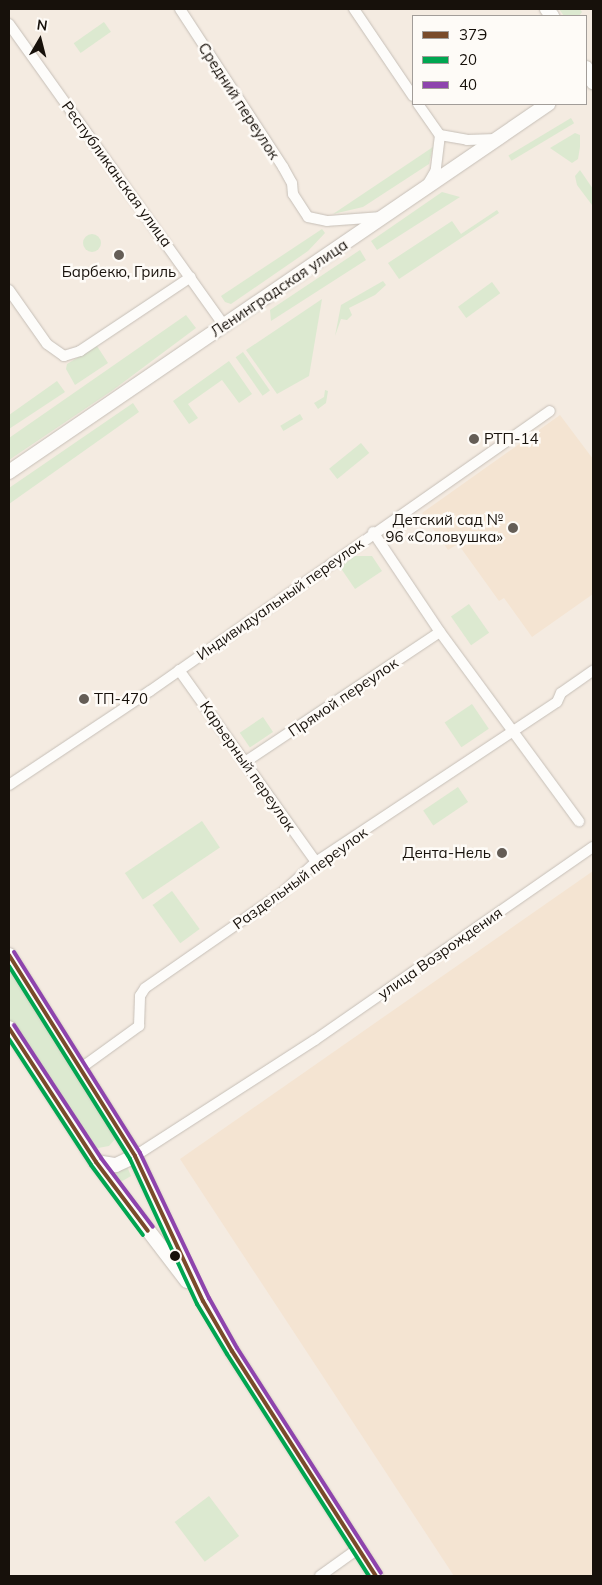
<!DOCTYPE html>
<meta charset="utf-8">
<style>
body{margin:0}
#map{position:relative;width:602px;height:1585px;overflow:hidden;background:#f4ebe1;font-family:Mulish,sans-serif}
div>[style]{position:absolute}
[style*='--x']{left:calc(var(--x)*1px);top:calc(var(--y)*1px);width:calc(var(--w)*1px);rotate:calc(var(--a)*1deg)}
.built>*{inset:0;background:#f4e4d2}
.green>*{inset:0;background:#dce9d0;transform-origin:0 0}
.round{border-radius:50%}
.roads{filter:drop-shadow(0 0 1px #c6bfb7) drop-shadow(0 0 1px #c6bfb7)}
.street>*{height:10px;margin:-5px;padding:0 5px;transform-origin:5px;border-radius:5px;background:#fdfcfa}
.secondary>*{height:14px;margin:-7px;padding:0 7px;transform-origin:7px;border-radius:7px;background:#fdfcfa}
.bus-1>*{height:4px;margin:-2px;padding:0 2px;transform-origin:2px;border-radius:2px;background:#7a4b2a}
.bus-2>*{height:4px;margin:-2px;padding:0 2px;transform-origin:2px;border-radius:2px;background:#00a651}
.bus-3>*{height:4px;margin:-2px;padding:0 2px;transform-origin:2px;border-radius:2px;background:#8e44ad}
.dots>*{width:14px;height:14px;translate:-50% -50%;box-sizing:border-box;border:2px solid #fefbf7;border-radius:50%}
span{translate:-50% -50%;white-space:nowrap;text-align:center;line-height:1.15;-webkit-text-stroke:5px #fefbf7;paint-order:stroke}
.street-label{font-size:15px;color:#17110b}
.poi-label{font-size:15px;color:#17110b}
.left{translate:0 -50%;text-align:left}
.right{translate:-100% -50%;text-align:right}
.frame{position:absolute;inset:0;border:10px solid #17110b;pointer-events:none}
.legend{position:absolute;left:412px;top:15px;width:175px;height:90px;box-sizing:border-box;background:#fefbf7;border:1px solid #a29d99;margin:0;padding:6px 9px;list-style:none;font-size:15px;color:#17110b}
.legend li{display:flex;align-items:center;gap:10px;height:25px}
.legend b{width:25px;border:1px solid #a29d99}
.north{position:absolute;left:15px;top:15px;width:50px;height:50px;-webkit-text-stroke:4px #fefbf7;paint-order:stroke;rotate:8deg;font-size:14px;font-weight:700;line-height:20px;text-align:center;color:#17110b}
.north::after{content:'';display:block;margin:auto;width:18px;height:22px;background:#17110b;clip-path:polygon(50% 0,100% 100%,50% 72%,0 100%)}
</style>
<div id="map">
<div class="built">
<div style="clip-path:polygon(560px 415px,593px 459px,593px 594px,532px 637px,504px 598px,499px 601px,458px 544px,448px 550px,422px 513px)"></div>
<div style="clip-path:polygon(593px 871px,593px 1576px,454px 1576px,180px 1159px)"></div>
</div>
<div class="green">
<div style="clip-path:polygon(559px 9px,580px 9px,582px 12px,579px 16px,564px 16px)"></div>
<div style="left:104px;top:22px;width:12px;height:37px;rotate:55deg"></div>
<div style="left:571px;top:118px;width:6px;height:73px;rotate:59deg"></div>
<div style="clip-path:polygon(575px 133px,580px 135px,580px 147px,578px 159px,572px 163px,550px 148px)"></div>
<div style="clip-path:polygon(433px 147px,429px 164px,363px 207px,333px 214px)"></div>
<div style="clip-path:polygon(580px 170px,593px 189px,592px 205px,577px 185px,575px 176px)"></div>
<div style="clip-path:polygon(442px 192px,460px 197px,377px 250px,371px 241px)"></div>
<div style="clip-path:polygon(497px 210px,499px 213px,399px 279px,388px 263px,452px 221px,461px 234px)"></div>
<div style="clip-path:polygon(322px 229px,325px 233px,308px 251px,231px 304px,225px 302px,221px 296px)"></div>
<div class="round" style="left:83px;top:234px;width:18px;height:18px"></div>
<div style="clip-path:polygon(360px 250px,366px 260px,271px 321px,270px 310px)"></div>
<div style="clip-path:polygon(383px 281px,386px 285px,375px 295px,349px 308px,352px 315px,347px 320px,341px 319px,335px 336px,341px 305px)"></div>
<div style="left:492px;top:282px;width:14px;height:42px;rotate:54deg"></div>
<div style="clip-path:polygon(322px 299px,309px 376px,277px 394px,246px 350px)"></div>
<div style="clip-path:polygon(186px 315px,196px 328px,113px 390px,9px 460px,9px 438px)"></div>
<div style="clip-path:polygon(97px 346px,108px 363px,75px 385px,66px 369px,67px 364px)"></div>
<div style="left:243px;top:352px;width:47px;height:9px;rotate:55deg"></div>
<div style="clip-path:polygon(229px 361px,252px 394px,239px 403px,222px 380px,188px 404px,198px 418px,189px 424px,173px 401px)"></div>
<div style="clip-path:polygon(57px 381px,65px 392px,9px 429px,9px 415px)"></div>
<div style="clip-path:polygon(325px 390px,328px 391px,326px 403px,318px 409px,314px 403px,324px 397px)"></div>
<div style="clip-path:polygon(133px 403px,139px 412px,9px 504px,9px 488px)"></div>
<div style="left:300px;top:414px;width:6px;height:23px;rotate:59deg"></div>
<div style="left:361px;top:443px;width:13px;height:41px;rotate:51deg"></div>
<div style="clip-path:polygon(355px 556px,372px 556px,382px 571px,355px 589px,340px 567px)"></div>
<div style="left:469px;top:604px;width:35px;height:22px;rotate:55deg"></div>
<div style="left:472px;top:704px;width:30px;height:33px;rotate:56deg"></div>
<div style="left:263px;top:717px;width:18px;height:28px;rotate:56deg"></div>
<div style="left:458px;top:787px;width:18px;height:42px;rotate:56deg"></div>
<div style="left:202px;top:821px;width:32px;height:93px;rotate:56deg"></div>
<div style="left:172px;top:891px;width:47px;height:24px;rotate:54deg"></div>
<div style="clip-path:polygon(9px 965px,116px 1138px,109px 1146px,98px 1148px,88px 1142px,9px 1021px)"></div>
<div style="clip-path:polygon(126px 1164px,131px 1176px,119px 1183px,111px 1172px)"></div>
<div style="left:209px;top:1496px;width:50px;height:43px;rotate:53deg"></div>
</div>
<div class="roads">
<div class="street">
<div style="--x:180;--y:9;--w:189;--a:56.9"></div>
<div style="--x:283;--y:167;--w:18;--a:61"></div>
<div style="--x:292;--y:183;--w:11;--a:85"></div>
<div style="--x:293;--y:194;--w:27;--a:57"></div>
<div style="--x:308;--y:217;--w:19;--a:12"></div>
<div style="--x:327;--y:221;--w:53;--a:-4.3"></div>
<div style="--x:354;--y:9;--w:105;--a:55.9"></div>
<div style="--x:9;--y:24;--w:370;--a:54.5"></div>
<div style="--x:418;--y:104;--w:38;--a:55"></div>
<div style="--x:440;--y:135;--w:35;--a:97"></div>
<div style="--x:436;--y:170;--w:16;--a:120"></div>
<div style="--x:440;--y:135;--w:27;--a:10"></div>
<div style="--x:467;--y:140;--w:29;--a:-2"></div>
<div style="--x:9;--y:290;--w:66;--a:54.9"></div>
<div style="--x:47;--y:344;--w:21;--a:35"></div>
<div style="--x:64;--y:356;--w:17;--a:-17"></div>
<div style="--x:80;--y:351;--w:133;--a:-33.7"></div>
<div style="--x:373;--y:532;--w:120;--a:56.2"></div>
<div style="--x:440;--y:632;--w:235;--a:53.7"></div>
<div style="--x:179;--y:670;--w:236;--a:54.5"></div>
<div style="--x:245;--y:762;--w:234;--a:-33.7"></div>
<div style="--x:9;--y:785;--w:169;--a:-33.7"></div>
<div style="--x:150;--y:691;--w:488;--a:-35"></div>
<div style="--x:81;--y:1068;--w:72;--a:-35.9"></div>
<div style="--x:139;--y:1026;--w:30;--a:-88"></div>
<div style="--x:140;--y:996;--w:9;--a:-58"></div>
<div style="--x:145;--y:988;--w:168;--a:-34.8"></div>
<div style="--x:283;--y:892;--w:45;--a:-42.3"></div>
<div style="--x:316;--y:862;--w:289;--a:-33.6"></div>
<div style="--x:557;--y:702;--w:10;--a:-66"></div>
<div style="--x:561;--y:693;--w:39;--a:-35"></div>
<div style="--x:135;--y:1156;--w:214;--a:-32.8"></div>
<div style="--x:315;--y:1040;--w:338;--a:-34.8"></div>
<div style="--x:320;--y:1576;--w:48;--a:-35.7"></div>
</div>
<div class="secondary">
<div style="--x:547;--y:9;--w:9;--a:54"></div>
<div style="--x:586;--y:68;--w:16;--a:63"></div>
<div style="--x:9;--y:472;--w:653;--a:-34.32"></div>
<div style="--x:9;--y:955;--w:237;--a:57.9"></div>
<div style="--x:135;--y:1156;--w:160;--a:64.9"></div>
<div style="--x:203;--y:1301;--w:58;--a:59.9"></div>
<div style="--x:232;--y:1351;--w:267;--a:57.4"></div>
<div style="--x:9;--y:1028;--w:160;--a:57"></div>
<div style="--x:96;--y:1162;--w:150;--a:52.6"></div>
<div style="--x:96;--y:1162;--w:20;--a:9"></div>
<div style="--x:116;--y:1165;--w:21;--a:-25"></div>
</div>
</div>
<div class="bus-1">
<div style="--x:9;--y:955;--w:237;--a:57.9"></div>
<div style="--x:135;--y:1156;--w:160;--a:64.9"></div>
<div style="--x:203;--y:1301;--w:58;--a:59.9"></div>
<div style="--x:232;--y:1351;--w:267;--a:57.4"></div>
<div style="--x:9;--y:1028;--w:160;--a:57"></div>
<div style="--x:96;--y:1162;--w:86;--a:53"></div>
</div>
<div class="bus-2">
<div style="--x:9;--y:966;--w:228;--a:57.9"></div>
<div style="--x:130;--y:1159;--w:160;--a:65.2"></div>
<div style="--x:197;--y:1304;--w:58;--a:59"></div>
<div style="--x:227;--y:1354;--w:264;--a:57.4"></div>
<div style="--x:9;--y:1039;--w:150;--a:56.9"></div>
<div style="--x:91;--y:1165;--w:87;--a:53.4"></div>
</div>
<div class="bus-3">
<div style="--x:14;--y:952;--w:237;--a:57.9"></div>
<div style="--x:140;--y:1153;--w:161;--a:64.6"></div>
<div style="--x:209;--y:1298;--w:57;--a:60.8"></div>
<div style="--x:237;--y:1348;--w:267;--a:57.4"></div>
<div style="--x:14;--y:1025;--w:159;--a:56.8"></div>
<div style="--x:101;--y:1158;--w:86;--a:53"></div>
</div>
<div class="dots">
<div style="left:119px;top:255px;background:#645d56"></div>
<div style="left:474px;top:439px;background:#645d56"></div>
<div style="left:513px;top:528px;background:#645d56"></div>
<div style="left:84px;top:699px;background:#645d56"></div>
<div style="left:502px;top:853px;background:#645d56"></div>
<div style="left:175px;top:1256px;background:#17110b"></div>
</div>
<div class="street-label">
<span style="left:239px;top:101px;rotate:57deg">Средний переулок</span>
<span style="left:117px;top:174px;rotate:54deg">Республиканская улица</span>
<span style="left:279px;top:288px;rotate:-34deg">Ленинградская улица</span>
<span style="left:280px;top:599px;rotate:-35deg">Индивидуальный переулок</span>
<span style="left:343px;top:697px;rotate:-34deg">Прямой переулок</span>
<span style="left:248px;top:766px;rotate:55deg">Карьерный переулок</span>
<span style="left:300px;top:878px;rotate:-36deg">Раздельный переулок</span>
<span style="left:440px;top:953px;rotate:-35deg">улица Возрождения</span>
</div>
<div class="poi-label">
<span style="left:119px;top:272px">Барбекю, Гриль</span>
<span class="left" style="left:484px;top:439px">РТП-14</span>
<span class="right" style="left:503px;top:528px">Детский сад №<br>96 «Соловушка»</span>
<span class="left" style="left:94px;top:699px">ТП-470</span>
<span class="right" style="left:491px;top:853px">Дента-Нель</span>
</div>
<div class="frame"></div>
<ul class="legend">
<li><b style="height:6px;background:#7a4b2a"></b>37Э</li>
<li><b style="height:6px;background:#00a651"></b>20</li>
<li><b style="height:6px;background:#8e44ad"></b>40</li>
</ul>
<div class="north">N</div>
</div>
